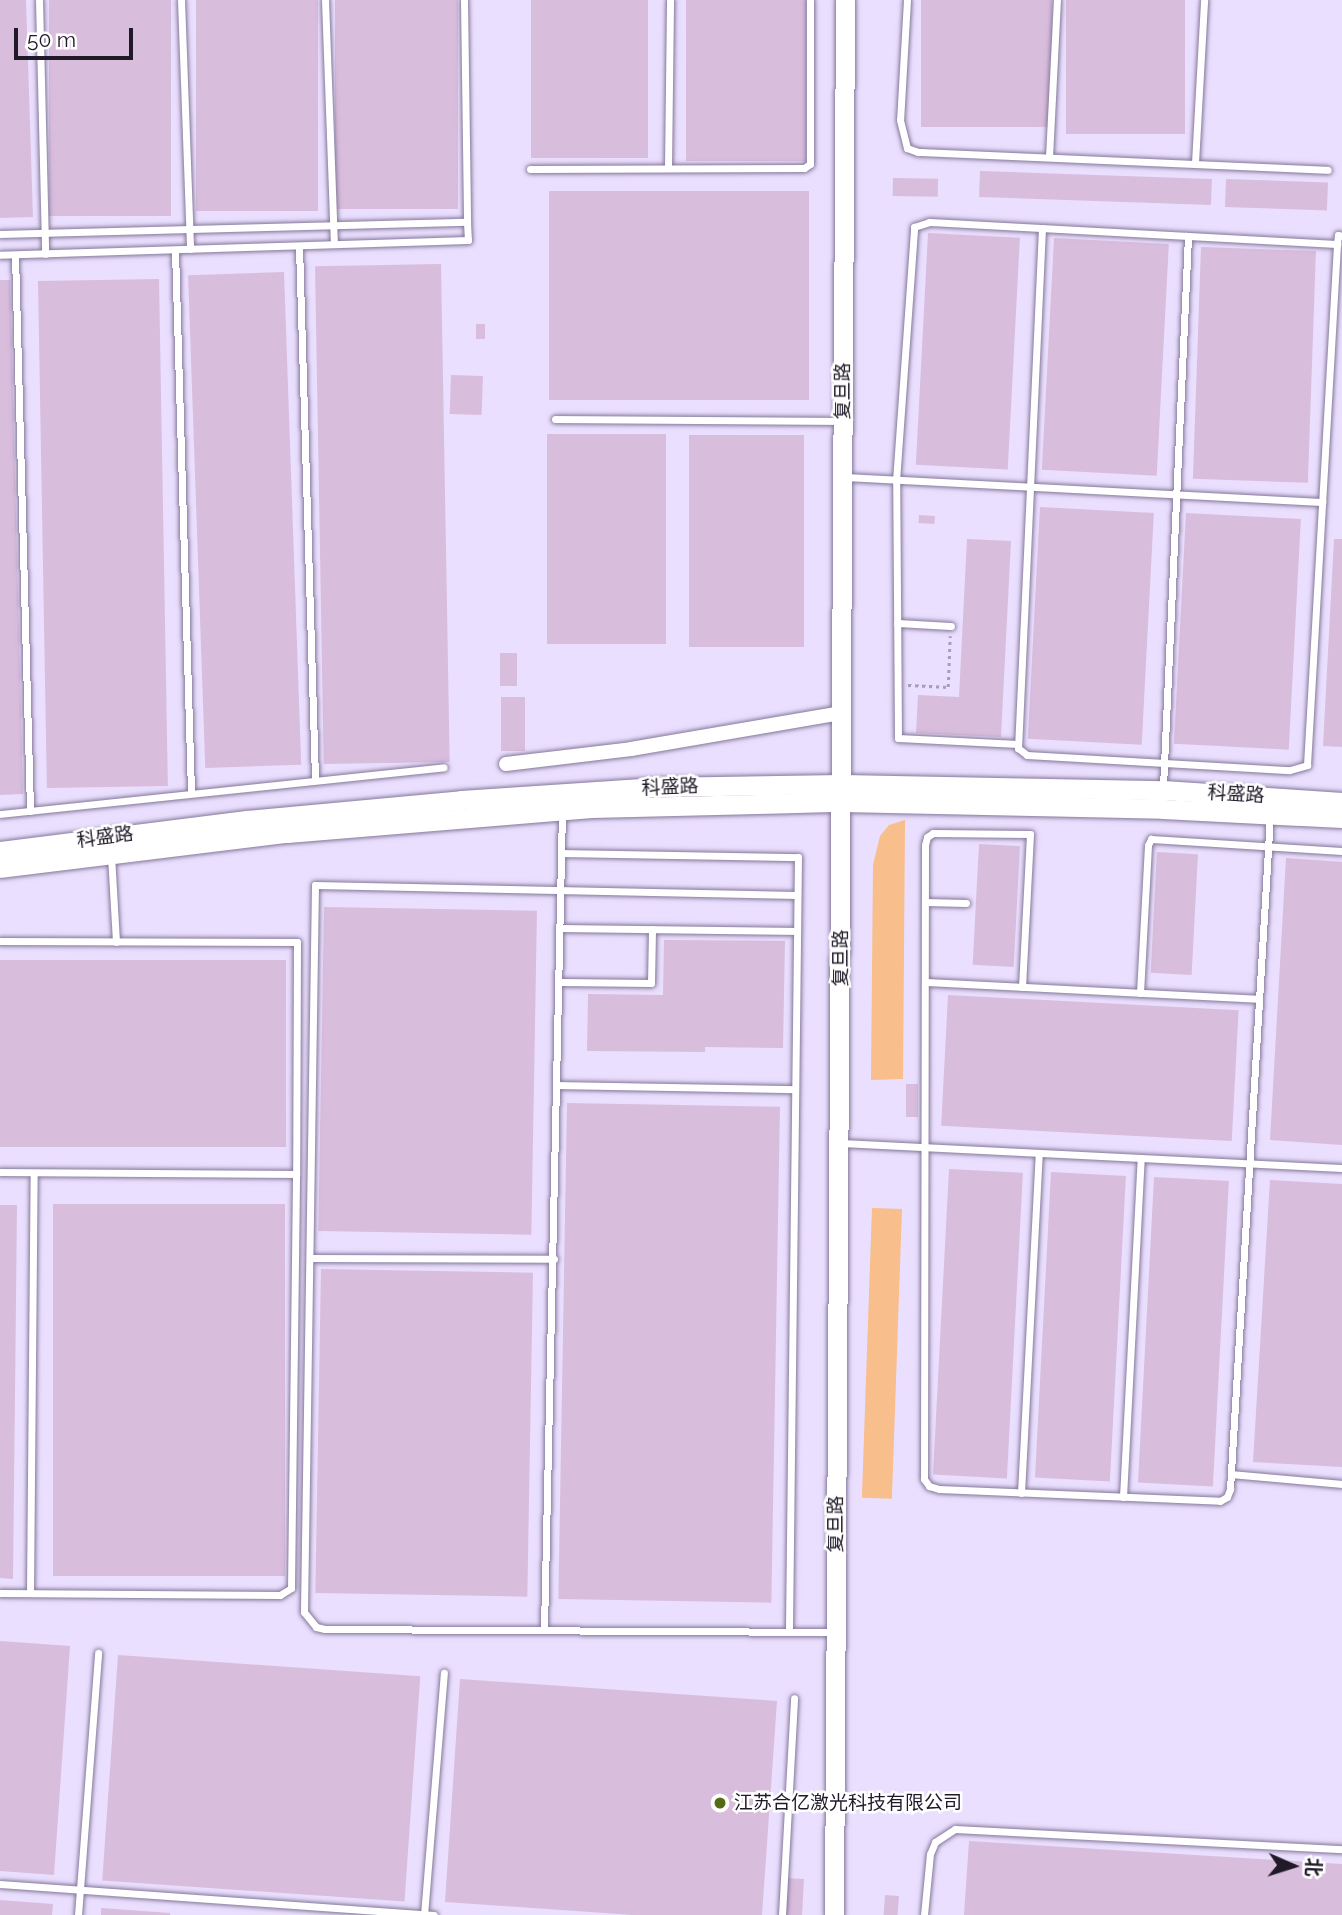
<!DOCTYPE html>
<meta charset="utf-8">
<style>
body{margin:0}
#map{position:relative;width:1342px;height:1915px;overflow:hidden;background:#eadffe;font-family:Raleway,"Noto Sans SC",sans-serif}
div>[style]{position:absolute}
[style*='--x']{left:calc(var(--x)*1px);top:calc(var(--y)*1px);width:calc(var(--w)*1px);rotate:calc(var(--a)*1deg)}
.green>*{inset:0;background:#f8be8b;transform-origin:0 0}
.building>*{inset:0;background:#d9bddd;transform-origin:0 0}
.path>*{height:2.5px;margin-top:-1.25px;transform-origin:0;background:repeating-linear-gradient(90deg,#a69db6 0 3.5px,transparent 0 7px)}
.roads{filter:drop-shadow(0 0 2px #85789a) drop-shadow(0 0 2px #85789a)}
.lane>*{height:7px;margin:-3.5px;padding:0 3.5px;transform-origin:3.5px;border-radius:3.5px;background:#fff}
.street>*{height:14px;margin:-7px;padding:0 7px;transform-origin:7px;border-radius:7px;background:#fff}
.secondary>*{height:19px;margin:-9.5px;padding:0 9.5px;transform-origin:9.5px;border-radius:9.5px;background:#fff}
.dots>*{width:19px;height:19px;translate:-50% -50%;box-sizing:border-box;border:4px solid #fff;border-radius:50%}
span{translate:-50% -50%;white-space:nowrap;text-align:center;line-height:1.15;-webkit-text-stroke:5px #fff;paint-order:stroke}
.street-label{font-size:19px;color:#201a28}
.poi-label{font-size:19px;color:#201a28}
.left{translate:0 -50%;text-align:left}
.north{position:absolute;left:1258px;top:1831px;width:70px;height:70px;-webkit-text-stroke:5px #fff;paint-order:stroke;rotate:93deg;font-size:19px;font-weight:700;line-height:28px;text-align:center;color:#201a28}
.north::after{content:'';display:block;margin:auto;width:24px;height:32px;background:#201a28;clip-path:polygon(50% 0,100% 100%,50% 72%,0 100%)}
.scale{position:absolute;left:14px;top:28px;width:119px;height:32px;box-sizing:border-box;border:4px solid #201a28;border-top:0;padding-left:9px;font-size:21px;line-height:24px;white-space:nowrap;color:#201a28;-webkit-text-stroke:5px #fff;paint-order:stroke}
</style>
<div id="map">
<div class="green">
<div style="clip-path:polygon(905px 820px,903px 1079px,871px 1080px,873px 865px,880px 836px,889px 825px)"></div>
<div style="left:872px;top:1208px;width:30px;height:290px;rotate:2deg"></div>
</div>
<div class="building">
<div style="clip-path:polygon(0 0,26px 0,33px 217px,0 218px)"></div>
<div style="left:49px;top:0;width:122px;height:216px"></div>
<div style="left:196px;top:0;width:122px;height:211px"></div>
<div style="left:335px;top:0;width:123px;height:209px"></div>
<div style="left:531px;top:0;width:117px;height:158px"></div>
<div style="left:686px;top:0;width:120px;height:161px"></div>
<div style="left:921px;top:0;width:131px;height:127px"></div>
<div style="left:1066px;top:0;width:119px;height:134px"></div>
<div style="left:980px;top:171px;width:232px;height:26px;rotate:2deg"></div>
<div style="left:893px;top:178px;width:45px;height:18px;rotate:1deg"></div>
<div style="left:1226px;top:179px;width:102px;height:28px;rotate:2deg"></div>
<div style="left:549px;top:191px;width:260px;height:209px"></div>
<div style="left:928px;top:233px;width:92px;height:232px;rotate:3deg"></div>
<div style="left:1054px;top:238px;width:115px;height:232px;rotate:3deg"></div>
<div style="left:1201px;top:247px;width:115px;height:232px;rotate:2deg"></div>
<div style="left:441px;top:264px;width:498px;height:126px;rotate:89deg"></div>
<div style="left:284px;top:272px;width:493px;height:96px;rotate:88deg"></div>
<div style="left:159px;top:279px;width:507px;height:121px;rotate:89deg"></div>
<div style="clip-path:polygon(0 280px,10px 280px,23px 794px,0 795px)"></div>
<div style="left:476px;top:324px;width:9px;height:15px"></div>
<div style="left:451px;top:375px;width:32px;height:39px;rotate:2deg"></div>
<div style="left:547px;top:434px;width:119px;height:210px"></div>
<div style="left:689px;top:435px;width:115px;height:212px"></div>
<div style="left:1040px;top:507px;width:114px;height:232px;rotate:3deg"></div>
<div style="left:1186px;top:513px;width:115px;height:231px;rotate:3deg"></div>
<div style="left:919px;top:515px;width:16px;height:8px;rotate:4deg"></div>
<div style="clip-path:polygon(967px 539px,1011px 541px,1001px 737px,916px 733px,918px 695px,959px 697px)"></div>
<div style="clip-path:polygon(1334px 539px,1342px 539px,1342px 747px,1323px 746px)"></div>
<div style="left:500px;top:653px;width:17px;height:33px"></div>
<div style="left:501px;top:697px;width:24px;height:54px"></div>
<div style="left:979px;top:844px;width:41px;height:121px;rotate:3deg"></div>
<div style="left:1157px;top:852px;width:41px;height:121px;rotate:3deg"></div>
<div style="clip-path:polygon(1286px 858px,1342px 862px,1342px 1145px,1270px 1140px)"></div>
<div style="left:324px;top:907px;width:213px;height:324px;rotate:1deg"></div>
<div style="clip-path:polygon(664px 940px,785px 941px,783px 1048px,705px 1047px,705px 1052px,587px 1051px,588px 994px,663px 995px)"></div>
<div style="left:0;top:960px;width:286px;height:187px"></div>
<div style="left:948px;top:995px;width:291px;height:131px;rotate:3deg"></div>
<div style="left:906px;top:1084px;width:12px;height:33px"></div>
<div style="left:567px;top:1103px;width:213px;height:496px;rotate:1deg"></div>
<div style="left:949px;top:1169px;width:74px;height:306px;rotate:3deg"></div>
<div style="left:1051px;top:1172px;width:75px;height:306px;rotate:3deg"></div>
<div style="left:1154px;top:1177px;width:75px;height:306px;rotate:3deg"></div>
<div style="clip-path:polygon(1270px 1180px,1342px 1184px,1342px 1467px,1253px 1462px)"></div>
<div style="left:53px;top:1204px;width:232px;height:372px"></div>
<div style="clip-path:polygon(0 1205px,17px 1205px,13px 1579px,0 1578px)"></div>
<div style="left:321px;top:1269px;width:212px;height:324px;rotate:1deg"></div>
<div style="clip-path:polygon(0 1641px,70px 1646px,54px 1875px,0 1871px)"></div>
<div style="left:118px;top:1655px;width:303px;height:226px;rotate:4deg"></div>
<div style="clip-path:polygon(460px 1679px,777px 1701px,762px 1915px,633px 1915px,445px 1902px)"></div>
<div style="clip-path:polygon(969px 1841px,1342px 1864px,1342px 1915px,964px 1915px)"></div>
<div style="left:787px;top:1878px;width:17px;height:37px;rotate:3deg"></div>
<div style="left:885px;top:1895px;width:14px;height:20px;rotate:4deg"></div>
<div style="clip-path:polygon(0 1900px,53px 1904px,52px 1915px,0 1915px)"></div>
<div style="clip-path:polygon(101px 1908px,170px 1913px,170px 1915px,101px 1915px)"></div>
</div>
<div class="path">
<div style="--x:908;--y:685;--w:40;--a:2.9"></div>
<div style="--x:948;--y:687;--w:51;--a:-87.8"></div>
</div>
<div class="roads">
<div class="lane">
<div style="--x:39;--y:0;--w:254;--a:88.6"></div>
<div style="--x:181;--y:0;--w:249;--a:87.9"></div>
<div style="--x:325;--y:0;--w:244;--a:87.9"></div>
<div style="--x:464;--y:0;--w:222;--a:89.2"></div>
<div style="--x:907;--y:0;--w:120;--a:93.3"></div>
<div style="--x:900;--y:120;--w:29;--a:76"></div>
<div style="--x:907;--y:148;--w:12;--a:20"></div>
<div style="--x:918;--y:152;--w:410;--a:2.5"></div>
<div style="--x:1049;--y:157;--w:157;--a:-87.1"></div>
<div style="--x:1195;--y:163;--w:163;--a:-86.8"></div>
<div style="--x:668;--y:167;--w:167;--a:-89.3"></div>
<div style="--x:530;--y:169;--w:274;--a:-0.2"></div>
<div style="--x:804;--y:168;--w:7;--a:-34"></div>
<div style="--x:810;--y:164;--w:164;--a:-90"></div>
<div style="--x:1042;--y:228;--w:521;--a:92.64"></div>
<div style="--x:1018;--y:748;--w:11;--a:38"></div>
<div style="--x:1027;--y:755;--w:263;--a:3.3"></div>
<div style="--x:1290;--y:770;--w:18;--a:-16"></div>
<div style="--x:1307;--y:765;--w:522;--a:-86.7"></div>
<div style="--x:1337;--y:244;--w:9;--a:-84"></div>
<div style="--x:1338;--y:235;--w:4;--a:14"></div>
<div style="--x:0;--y:234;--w:467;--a:-1.5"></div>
<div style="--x:467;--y:222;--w:18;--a:87"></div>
<div style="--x:468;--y:240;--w:468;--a:178.2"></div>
<div style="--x:299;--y:246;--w:533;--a:88.28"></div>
<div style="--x:175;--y:250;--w:542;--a:88.31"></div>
<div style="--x:15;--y:255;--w:556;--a:88.45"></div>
<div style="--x:555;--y:419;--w:287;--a:0.4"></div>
<div style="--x:844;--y:477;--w:479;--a:3"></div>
<div style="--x:897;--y:623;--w:54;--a:3.2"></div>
<div style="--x:1018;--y:744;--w:120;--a:-177.1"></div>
<div style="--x:898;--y:738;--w:257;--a:-90.4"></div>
<div style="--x:896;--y:481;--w:255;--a:-85.9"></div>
<div style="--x:914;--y:227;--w:16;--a:-18"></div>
<div style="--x:929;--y:222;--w:409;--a:3.1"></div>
<div style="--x:1163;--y:787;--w:552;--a:-87.4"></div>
<div style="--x:0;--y:814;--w:446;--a:-6"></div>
<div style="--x:563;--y:853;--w:235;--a:1"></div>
<div style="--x:798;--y:857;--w:775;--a:90.67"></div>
<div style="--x:111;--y:855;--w:87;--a:86.7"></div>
<div style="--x:797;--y:895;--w:482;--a:-178.8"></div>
<div style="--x:315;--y:885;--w:727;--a:90.87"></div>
<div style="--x:304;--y:1612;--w:19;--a:51"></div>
<div style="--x:316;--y:1627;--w:9;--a:13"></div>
<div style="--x:325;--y:1629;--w:508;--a:0.34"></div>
<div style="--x:925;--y:902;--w:41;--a:1.4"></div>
<div style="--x:562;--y:928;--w:235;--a:0.7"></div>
<div style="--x:0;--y:941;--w:297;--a:0.2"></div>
<div style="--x:297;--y:942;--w:232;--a:90.2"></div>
<div style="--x:296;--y:1174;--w:296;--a:-179.6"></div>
<div style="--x:560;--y:982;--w:91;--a:0.6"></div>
<div style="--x:651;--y:983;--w:54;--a:-88.9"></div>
<div style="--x:925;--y:982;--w:334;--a:2.9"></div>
<div style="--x:1022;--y:987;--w:153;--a:-87"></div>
<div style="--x:1030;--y:834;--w:97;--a:-179.4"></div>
<div style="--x:933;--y:833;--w:7;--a:146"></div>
<div style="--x:927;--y:837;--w:8;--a:104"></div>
<div style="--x:925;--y:845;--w:634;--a:90.09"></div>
<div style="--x:924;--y:1479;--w:9;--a:54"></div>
<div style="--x:929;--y:1486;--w:10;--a:17"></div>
<div style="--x:939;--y:1489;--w:281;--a:2.4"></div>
<div style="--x:1220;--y:1501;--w:8;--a:-30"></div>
<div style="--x:1227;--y:1497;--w:9;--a:-69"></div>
<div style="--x:1230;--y:1489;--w:675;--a:-86.6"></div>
<div style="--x:1140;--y:993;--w:148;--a:-86.9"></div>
<div style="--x:1148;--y:845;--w:7;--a:-63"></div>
<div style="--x:1151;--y:839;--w:191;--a:3.6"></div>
<div style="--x:558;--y:1085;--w:237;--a:1"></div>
<div style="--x:840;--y:1143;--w:503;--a:2.85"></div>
<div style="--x:310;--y:1258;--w:244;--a:0.2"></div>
<div style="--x:1231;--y:1474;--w:111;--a:5.1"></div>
<div style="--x:1021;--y:1493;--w:340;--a:-87"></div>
<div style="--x:1123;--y:1497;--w:339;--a:-87"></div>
<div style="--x:0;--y:1593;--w:280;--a:0.4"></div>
<div style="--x:280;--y:1595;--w:13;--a:-32"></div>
<div style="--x:291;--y:1588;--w:414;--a:-89.3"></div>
<div style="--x:30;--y:1593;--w:420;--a:-89.5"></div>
<div style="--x:544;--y:1629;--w:819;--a:-88.74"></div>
<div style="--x:0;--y:1884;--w:435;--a:4.1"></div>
<div style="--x:78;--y:1915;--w:263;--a:-85.6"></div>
<div style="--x:424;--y:1915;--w:243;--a:-85.3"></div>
<div style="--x:782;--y:1915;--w:217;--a:-86.8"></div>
<div style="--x:924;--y:1915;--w:61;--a:-84.4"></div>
<div style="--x:930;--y:1854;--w:13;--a:-67"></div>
<div style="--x:935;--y:1842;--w:24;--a:-33"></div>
<div style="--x:955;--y:1829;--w:388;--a:3"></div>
</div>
<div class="street">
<div style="--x:506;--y:764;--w:126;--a:-6.8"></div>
<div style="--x:631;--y:749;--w:214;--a:-9.7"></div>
</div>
<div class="secondary">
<div style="--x:0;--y:851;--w:249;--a:-7.2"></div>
<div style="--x:247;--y:820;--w:215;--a:-5.3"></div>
<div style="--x:461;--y:800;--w:196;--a:-3.8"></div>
<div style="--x:657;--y:787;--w:185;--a:-0.9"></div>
<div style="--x:842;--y:784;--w:321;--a:1.1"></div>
<div style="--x:1163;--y:790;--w:179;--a:3.8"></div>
<div style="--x:0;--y:868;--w:289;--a:-7"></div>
<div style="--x:287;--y:833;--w:305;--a:-4.7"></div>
<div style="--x:591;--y:808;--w:251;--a:-1.4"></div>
<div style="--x:842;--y:802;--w:321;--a:1.2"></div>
<div style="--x:1163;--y:809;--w:179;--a:2.9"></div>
<div style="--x:834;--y:1915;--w:1915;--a:-89.67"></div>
</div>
</div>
<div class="dots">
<div style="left:720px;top:1803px;background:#566915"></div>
</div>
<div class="street-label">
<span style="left:843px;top:391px;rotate:-90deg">复旦路</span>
<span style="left:670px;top:787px;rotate:-2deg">科盛路</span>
<span style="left:1236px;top:794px;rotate:4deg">科盛路</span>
<span style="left:105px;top:837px;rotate:-7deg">科盛路</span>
<span style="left:841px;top:958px;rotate:-90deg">复旦路</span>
<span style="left:836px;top:1524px;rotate:-90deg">复旦路</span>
</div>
<div class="poi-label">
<span class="left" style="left:734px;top:1803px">江苏合亿激光科技有限公司</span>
</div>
<div class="north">北</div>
<div class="scale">50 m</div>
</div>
